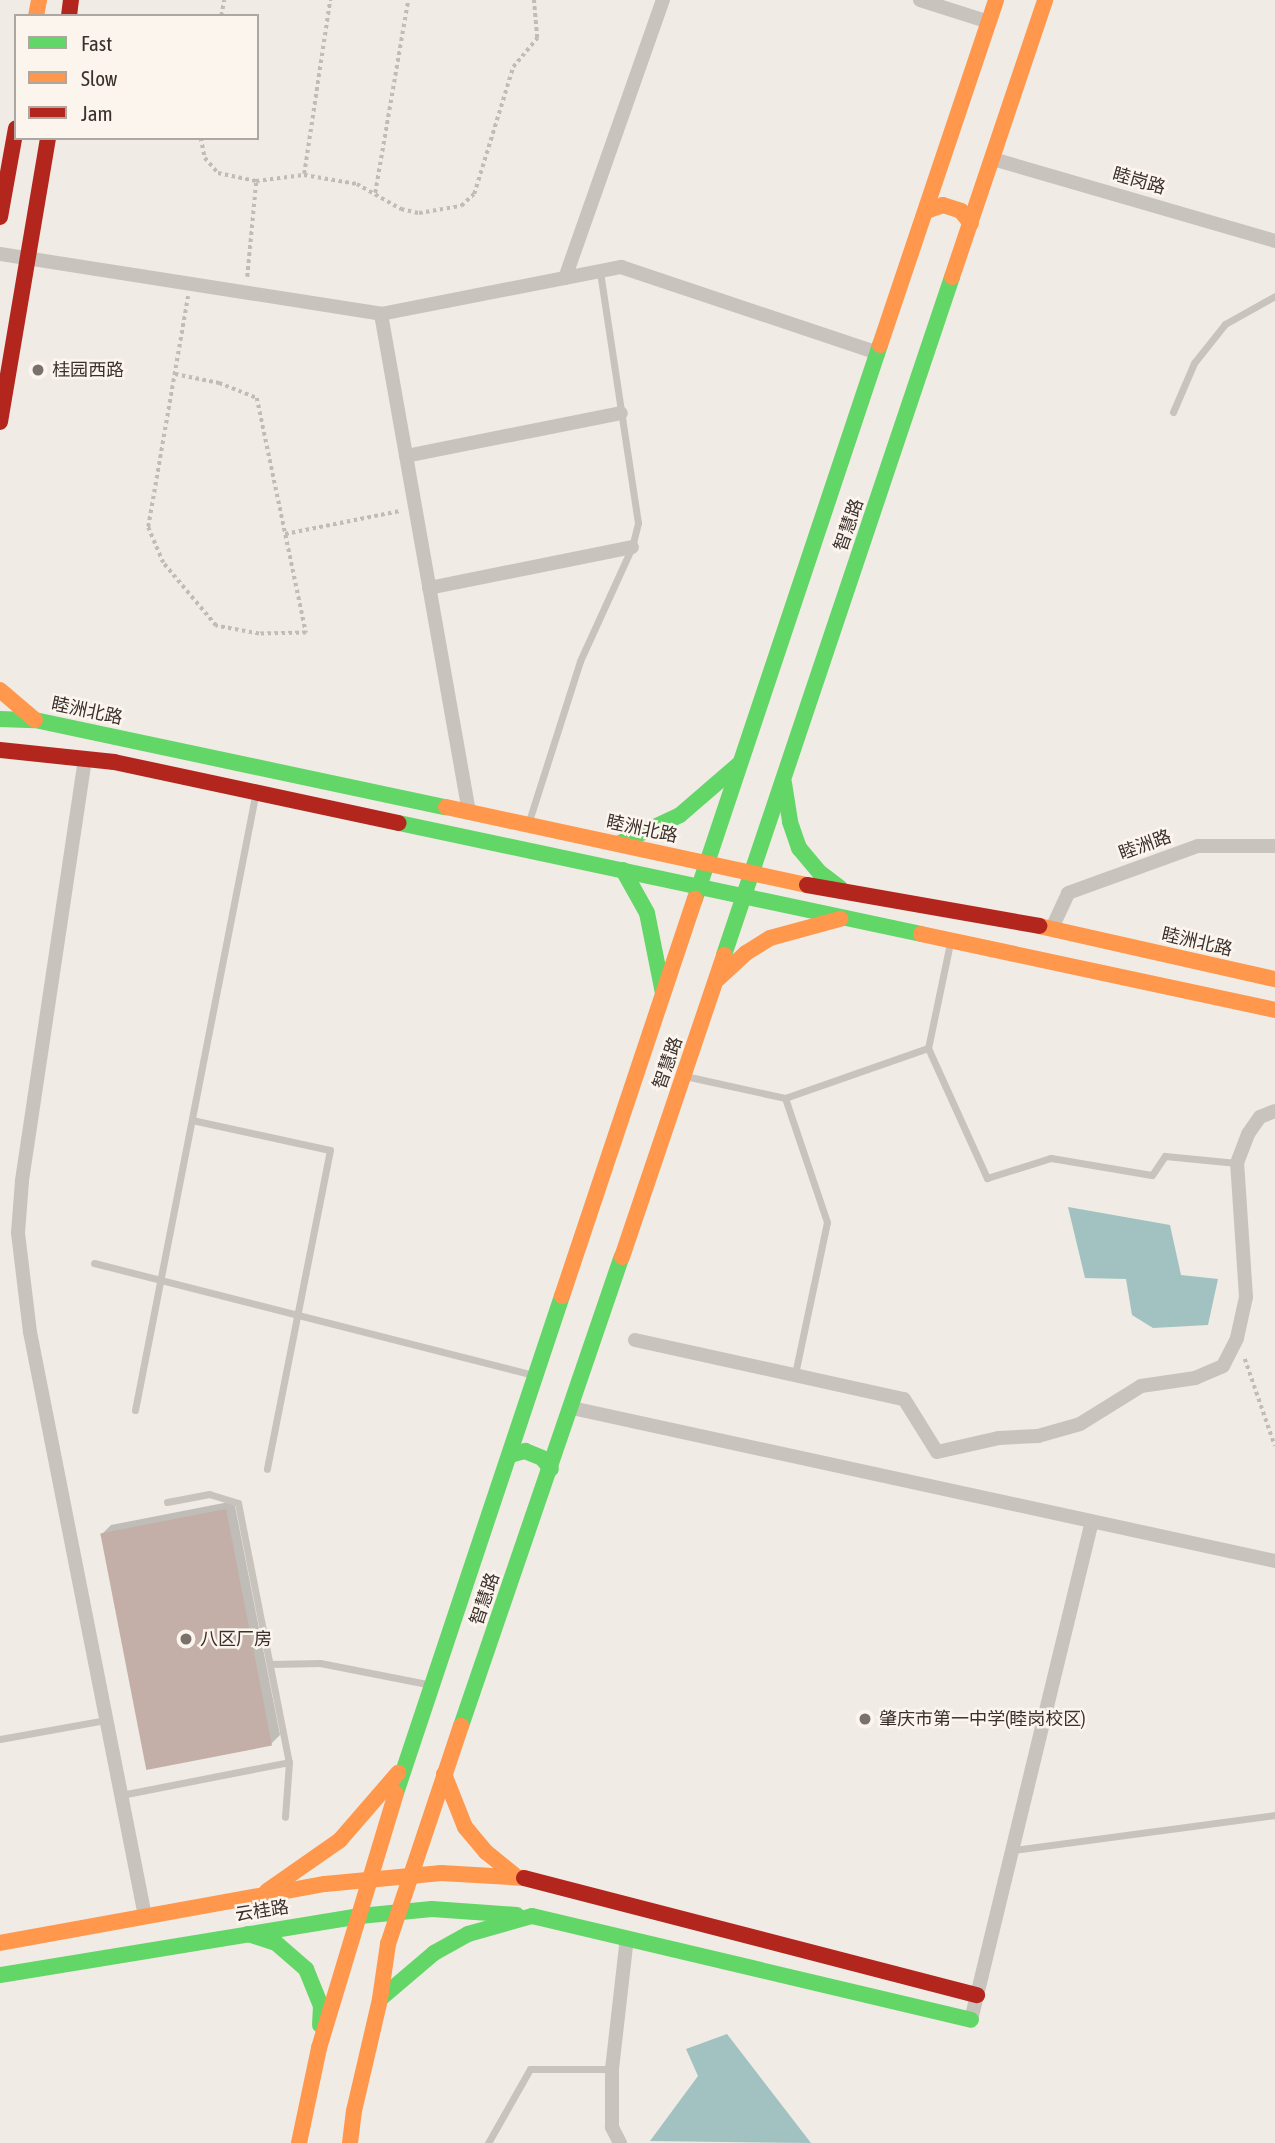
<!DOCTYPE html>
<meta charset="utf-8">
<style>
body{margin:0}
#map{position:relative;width:1275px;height:2143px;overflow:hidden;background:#f0ebe5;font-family:"Asap Condensed","Noto Sans SC",sans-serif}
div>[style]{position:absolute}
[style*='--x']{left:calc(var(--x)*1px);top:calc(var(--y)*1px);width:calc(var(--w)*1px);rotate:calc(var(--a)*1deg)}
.water>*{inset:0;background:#a1c2c1}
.shadow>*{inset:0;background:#0003}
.building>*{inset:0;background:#c3afa7;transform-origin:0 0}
.path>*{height:3.5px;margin-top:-1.75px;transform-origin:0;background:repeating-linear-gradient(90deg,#c2bbb6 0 3.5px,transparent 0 7px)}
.lane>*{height:7px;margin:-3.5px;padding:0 3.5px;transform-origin:3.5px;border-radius:3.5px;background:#c9c3be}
.street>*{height:14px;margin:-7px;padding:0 7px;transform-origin:7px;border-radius:7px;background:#c9c3be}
.fast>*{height:16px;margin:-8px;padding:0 8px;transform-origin:8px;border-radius:8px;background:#63d668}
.slow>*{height:16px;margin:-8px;padding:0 8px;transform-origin:8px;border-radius:8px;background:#ff974d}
.jam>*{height:16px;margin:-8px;padding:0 8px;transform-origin:8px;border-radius:8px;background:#b3261e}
.dots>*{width:19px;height:19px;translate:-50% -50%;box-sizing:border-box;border:4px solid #fbf5ee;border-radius:50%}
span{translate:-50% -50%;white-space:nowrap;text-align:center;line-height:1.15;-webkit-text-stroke:5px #fbf5ee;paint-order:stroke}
.street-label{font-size:18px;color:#3b302b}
.poi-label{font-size:18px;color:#3b302b}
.left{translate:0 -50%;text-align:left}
.legend{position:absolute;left:14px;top:14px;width:245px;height:126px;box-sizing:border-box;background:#fbf5ee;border:2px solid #aea6a0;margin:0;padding:9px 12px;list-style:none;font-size:21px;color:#3b302b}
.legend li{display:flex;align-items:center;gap:14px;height:35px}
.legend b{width:35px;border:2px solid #aea6a0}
</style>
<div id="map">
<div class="water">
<div style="clip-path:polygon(1068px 1207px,1170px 1225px,1181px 1275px,1218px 1279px,1208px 1325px,1153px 1328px,1132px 1315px,1126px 1279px,1085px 1278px)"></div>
<div style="clip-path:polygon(727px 2034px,811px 2143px,650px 2141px,698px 2076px,686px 2049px)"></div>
</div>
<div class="shadow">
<div style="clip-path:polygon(234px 1501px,280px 1735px,271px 1744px,102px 1534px,111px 1525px)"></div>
</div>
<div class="building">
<div style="left:226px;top:1509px;width:241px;height:128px;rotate:79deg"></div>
</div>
<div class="path">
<div style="--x:221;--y:16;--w:16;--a:-79"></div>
<div style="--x:201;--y:138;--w:20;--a:79"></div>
<div style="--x:205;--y:158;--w:20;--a:49"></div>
<div style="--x:218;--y:173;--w:39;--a:12"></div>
<div style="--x:256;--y:181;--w:48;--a:-7.1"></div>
<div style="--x:304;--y:175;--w:54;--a:9.6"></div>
<div style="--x:357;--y:184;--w:51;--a:29.6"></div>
<div style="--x:401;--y:209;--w:18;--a:13"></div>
<div style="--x:419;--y:213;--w:43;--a:-9.5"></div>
<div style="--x:461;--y:206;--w:18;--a:-43"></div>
<div style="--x:474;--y:194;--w:133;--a:-72.9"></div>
<div style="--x:513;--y:67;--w:38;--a:-50"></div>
<div style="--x:537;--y:38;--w:38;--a:-95"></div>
<div style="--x:304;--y:174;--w:176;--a:-81.5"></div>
<div style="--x:375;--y:193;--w:196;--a:-80.3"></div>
<div style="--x:247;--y:277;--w:96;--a:-84.6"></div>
<div style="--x:175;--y:374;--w:45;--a:11.6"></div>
<div style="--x:219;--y:383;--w:41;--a:21.5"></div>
<div style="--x:257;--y:398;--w:240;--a:78.2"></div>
<div style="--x:306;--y:633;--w:47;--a:178.8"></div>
<div style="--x:259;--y:634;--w:44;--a:-169.5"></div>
<div style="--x:216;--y:626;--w:82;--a:-130.1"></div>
<div style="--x:163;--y:563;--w:39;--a:-113"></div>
<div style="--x:148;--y:527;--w:234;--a:-80.2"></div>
<div style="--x:285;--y:534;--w:117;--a:-11.3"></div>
<div style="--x:1245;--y:1359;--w:92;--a:71"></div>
</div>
<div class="lane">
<div style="--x:1173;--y:412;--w:53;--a:-66.8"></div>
<div style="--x:1194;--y:363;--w:50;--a:-51.5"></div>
<div style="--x:1225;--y:324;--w:57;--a:-29.2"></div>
<div style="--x:529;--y:821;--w:168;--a:-72.3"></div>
<div style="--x:580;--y:661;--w:125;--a:-65.5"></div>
<div style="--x:632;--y:547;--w:25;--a:-76"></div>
<div style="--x:638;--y:523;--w:254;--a:-98.6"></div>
<div style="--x:950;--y:943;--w:107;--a:101.8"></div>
<div style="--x:928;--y:1048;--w:143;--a:65.6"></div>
<div style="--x:987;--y:1178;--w:67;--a:-17.4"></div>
<div style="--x:1051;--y:1158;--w:102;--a:9.6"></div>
<div style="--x:1152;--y:1175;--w:23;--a:-56"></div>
<div style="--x:1165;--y:1156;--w:72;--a:5.6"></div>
<div style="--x:685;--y:1076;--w:102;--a:12.4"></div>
<div style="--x:192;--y:1120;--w:141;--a:12.3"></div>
<div style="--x:330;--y:1150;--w:325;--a:101.2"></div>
<div style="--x:94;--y:1263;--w:451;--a:14.3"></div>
<div style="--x:795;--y:1374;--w:155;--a:-78.1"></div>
<div style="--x:827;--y:1222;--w:131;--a:-108.7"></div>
<div style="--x:785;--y:1098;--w:151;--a:-19.3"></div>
<div style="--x:135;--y:1410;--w:626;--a:-78.94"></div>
<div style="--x:167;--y:1502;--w:43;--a:-10.8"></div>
<div style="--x:209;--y:1494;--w:30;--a:17"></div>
<div style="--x:238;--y:1503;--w:264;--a:78.9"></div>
<div style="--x:289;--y:1762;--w:55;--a:94.2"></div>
<div style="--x:270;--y:1664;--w:50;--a:-1.1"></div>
<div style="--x:320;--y:1663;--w:109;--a:11.1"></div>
<div style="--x:0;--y:1739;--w:108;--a:-10.2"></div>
<div style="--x:121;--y:1795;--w:171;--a:-11.1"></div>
<div style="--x:1013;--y:1850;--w:264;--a:-7.6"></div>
<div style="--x:488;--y:2143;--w:85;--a:-60.4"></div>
<div style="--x:530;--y:2069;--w:82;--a:0"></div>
</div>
<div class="street">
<div style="--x:920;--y:0;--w:72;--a:17.7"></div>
<div style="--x:993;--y:159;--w:294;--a:16.2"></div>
<div style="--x:0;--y:254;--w:386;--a:8.9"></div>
<div style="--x:381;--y:314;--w:245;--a:-11.1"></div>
<div style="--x:621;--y:267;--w:271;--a:18.5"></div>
<div style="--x:565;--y:278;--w:295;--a:-70.6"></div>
<div style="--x:381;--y:314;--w:506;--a:79.98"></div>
<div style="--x:406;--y:456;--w:219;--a:-11.3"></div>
<div style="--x:429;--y:588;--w:207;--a:-11.4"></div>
<div style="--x:85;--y:759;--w:427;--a:98.5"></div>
<div style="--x:22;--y:1181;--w:52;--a:94.4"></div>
<div style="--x:18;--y:1233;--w:100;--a:83.1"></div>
<div style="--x:30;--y:1332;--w:595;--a:78.86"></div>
<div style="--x:1052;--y:928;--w:38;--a:-65"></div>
<div style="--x:1068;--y:893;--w:138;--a:-19.9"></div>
<div style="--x:1198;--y:846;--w:77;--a:0"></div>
<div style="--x:635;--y:1340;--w:275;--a:12.4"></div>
<div style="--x:904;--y:1399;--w:62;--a:58.1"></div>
<div style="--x:937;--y:1452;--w:64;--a:-12.7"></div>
<div style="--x:999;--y:1438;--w:39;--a:-3"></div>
<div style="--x:1038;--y:1436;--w:44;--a:-15.9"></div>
<div style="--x:1080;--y:1424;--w:72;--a:-31.9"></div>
<div style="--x:1141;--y:1386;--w:55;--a:-8.4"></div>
<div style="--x:1195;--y:1378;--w:30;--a:-23"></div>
<div style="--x:1223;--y:1366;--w:31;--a:-63"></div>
<div style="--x:1237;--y:1338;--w:42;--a:-77.6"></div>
<div style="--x:1246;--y:1297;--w:134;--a:-93.8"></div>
<div style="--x:1237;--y:1163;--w:31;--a:-69"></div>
<div style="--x:1248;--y:1134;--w:21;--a:-55"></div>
<div style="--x:1260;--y:1117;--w:16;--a:-22"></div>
<div style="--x:572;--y:1408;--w:719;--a:12.28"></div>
<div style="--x:971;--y:2020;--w:513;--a:-76.37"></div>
<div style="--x:620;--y:2143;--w:18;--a:-117"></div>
<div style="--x:612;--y:2127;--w:58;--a:-90"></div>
<div style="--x:612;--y:2069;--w:132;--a:-83.5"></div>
</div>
<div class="fast">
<div style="--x:0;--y:719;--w:35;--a:2"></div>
<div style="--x:35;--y:720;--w:420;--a:12"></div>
<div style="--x:784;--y:783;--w:39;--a:81"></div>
<div style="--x:790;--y:822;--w:28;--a:71"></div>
<div style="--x:799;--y:848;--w:31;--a:50"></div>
<div style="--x:819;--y:872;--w:26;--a:37"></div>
<div style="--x:399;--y:823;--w:534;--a:12"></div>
<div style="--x:618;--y:844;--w:68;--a:-25.1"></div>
<div style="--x:680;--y:815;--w:78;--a:-40.8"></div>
<div style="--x:623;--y:870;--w:49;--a:60.8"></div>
<div style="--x:647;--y:913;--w:82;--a:78.7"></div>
<div style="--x:695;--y:899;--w:584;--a:-71.53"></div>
<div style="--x:724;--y:955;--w:715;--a:-71.41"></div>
<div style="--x:510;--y:1455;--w:16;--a:-15"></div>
<div style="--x:525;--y:1451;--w:18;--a:22"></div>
<div style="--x:542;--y:1458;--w:14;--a:51"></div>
<div style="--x:461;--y:1726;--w:496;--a:-71.1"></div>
<div style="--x:396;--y:1793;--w:524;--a:-71.53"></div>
<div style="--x:248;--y:1934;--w:29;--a:18"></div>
<div style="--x:276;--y:1943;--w:40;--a:41"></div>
<div style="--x:306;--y:1969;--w:40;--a:68"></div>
<div style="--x:321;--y:2006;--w:19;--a:93"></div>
<div style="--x:0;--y:1975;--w:365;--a:-9.3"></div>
<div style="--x:360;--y:1916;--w:72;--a:-5.6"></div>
<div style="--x:432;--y:1909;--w:85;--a:4"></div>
<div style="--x:380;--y:1999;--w:71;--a:-40.4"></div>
<div style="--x:434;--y:1953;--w:39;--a:-29"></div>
<div style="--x:468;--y:1934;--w:66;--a:-15.7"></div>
<div style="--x:532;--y:1916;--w:451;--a:13.3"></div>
</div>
<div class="slow">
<div style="--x:36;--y:16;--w:16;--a:-79"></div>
<div style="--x:926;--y:211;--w:18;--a:-19"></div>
<div style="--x:943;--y:205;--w:19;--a:18"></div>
<div style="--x:961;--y:211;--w:16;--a:52"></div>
<div style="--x:952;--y:277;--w:292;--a:-71.4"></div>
<div style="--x:880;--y:345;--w:364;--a:-71.4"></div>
<div style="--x:0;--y:690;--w:46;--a:40.6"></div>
<div style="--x:446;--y:807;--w:369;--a:12.2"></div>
<div style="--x:1039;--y:926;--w:242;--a:12.7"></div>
<div style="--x:921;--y:934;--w:362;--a:12.1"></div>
<div style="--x:718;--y:979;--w:38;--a:-43"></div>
<div style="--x:746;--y:953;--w:28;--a:-32"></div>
<div style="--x:770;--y:938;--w:73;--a:-15.2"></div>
<div style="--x:622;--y:1257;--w:319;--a:-71.3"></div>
<div style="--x:562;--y:1296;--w:419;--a:-71.5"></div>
<div style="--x:444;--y:1774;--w:57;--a:68.4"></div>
<div style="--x:465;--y:1827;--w:33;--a:50"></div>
<div style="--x:486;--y:1852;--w:36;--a:39"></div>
<div style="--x:267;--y:1891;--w:89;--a:-34.9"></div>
<div style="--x:340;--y:1840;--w:89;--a:-49.1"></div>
<div style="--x:0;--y:1943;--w:330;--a:-10.3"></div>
<div style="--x:325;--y:1884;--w:117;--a:-5.4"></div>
<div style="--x:441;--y:1873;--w:83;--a:3.4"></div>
<div style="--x:299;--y:2143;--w:97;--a:-78.1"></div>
<div style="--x:319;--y:2048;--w:266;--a:-73.2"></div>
<div style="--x:350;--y:2143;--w:32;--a:-83"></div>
<div style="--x:354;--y:2111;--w:115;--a:-76.9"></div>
<div style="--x:380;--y:1999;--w:56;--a:-81.7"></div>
<div style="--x:388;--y:1944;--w:230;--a:-71.5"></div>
</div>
<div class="jam">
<div style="--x:69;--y:16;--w:16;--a:-83"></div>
<div style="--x:0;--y:217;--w:90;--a:-79.8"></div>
<div style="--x:0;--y:422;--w:288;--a:-80.4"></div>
<div style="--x:0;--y:750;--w:115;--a:6"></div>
<div style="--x:114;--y:762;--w:291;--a:12.1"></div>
<div style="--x:807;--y:885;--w:236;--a:10"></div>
<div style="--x:524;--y:1878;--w:468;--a:14.5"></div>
</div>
<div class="dots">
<div style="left:38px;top:370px;background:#7a716c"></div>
<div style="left:186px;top:1639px;background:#7a716c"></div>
<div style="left:865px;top:1719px;background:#7a716c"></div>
</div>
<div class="street-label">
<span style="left:1139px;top:181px;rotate:16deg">睦岗路</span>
<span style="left:849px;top:525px;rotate:-71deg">智慧路</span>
<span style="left:87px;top:711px;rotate:12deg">睦洲北路</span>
<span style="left:642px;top:829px;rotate:12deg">睦洲北路</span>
<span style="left:1145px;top:845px;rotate:-20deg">睦洲路</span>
<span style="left:1197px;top:942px;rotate:13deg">睦洲北路</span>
<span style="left:668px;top:1063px;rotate:-71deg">智慧路</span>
<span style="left:485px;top:1599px;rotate:-71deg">智慧路</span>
<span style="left:262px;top:1911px;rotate:-9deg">云桂路</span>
</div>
<div class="poi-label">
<span class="left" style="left:52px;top:370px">桂园西路</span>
<span class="left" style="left:200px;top:1639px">八区厂房</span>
<span class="left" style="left:879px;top:1719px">肇庆市第一中学(睦岗校区)</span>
</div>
<ul class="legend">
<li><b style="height:9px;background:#63d668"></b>Fast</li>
<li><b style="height:9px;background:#ff974d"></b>Slow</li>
<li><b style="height:9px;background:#b3261e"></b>Jam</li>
</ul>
</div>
